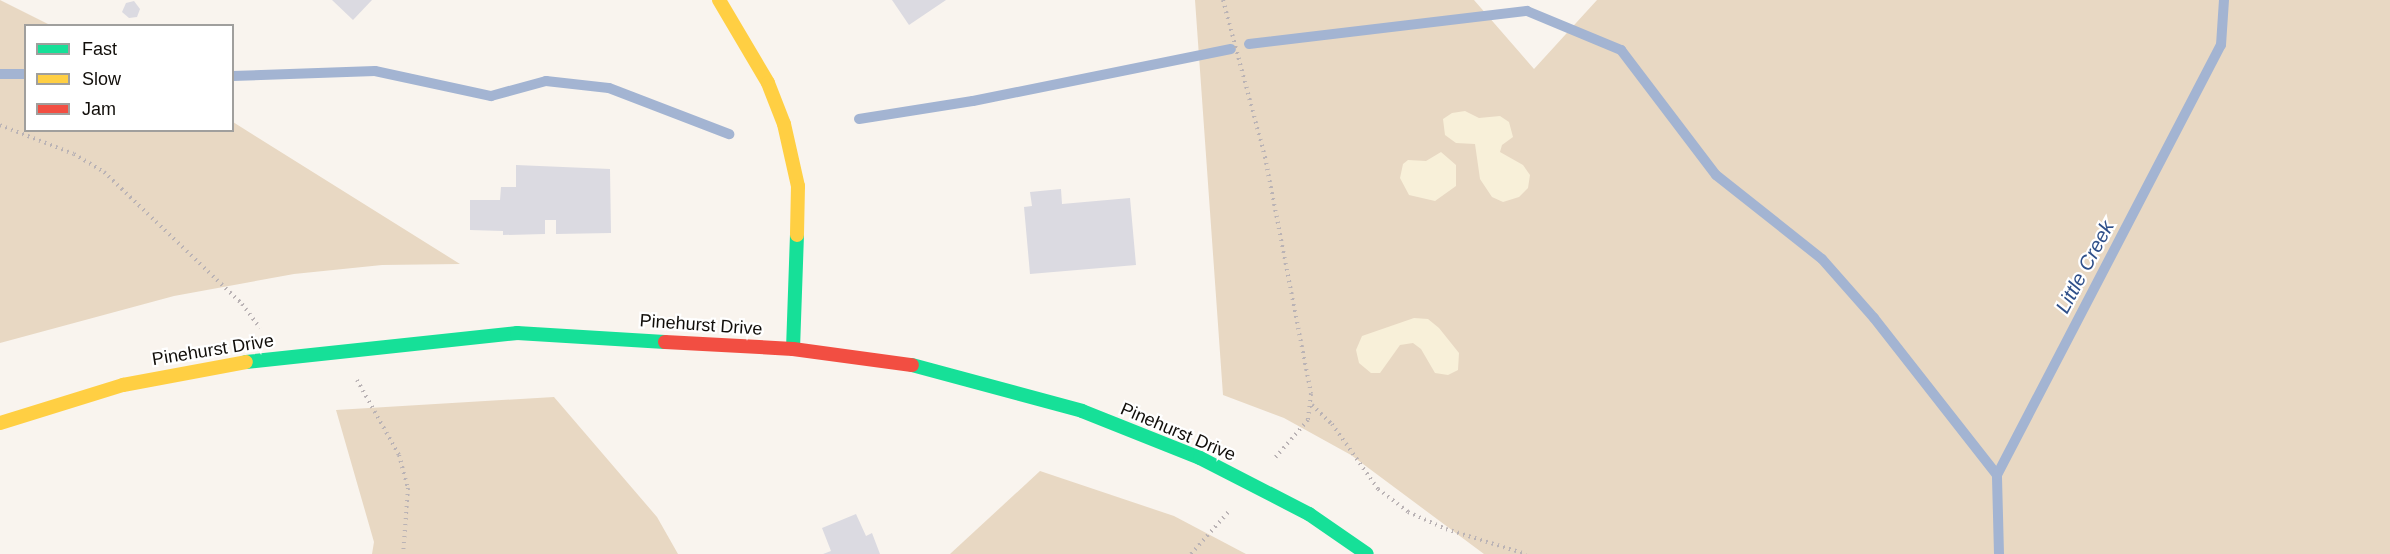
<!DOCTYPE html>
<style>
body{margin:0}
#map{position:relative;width:2390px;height:554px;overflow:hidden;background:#f9f4ee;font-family:Helvetica,sans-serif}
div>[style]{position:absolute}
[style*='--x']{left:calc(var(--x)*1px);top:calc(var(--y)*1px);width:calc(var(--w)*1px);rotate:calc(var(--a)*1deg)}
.green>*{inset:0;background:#e8d8c3}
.sand>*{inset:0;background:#f8f0d9}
.stream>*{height:10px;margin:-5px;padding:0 5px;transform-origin:5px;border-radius:5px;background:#a3b4d2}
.building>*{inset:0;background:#dbdae1}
.path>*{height:4px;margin-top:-2px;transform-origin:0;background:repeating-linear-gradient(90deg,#bab3b5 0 1.5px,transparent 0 6px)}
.fast>*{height:14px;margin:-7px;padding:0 7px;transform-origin:7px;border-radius:7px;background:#16e098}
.slow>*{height:14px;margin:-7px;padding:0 7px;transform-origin:7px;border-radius:7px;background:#ffcf43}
.jam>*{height:14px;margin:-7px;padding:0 7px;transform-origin:7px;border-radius:7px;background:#f24e42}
span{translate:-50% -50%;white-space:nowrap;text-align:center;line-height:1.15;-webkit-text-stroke:4.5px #fff;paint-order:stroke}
.street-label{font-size:18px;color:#110e0a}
.water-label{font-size:20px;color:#2f508a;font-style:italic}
.legend{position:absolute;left:24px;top:24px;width:210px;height:108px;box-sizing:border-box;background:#fff;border:2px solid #a09f9d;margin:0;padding:8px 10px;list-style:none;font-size:18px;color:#110e0a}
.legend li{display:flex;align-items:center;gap:12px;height:30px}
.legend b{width:30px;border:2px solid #a09f9d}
</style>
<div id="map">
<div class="green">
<div style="clip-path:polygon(0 0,50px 25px,26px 26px,26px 130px,232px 130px,233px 122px,460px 264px,382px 265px,294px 274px,174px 296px,0 343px)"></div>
<div style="clip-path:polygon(1195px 0,1474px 0,1534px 69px,1597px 0,2390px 0,2390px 554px,1484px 554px,1351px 455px,1284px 418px,1223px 395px)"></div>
<div style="clip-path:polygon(554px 397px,657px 517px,678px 554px,372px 554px,374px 542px,336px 410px)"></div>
<div style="clip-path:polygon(1040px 471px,1174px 516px,1246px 554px,950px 554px)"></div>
</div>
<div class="sand">
<div style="clip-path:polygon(1465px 111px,1479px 118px,1500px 116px,1509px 122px,1513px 137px,1502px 145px,1500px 152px,1523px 165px,1530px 175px,1528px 188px,1519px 197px,1503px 202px,1492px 197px,1480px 179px,1475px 144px,1456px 143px,1445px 135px,1443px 119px,1452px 113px)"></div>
<div style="clip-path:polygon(1441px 152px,1456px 165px,1456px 186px,1435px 201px,1409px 195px,1400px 178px,1403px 164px,1408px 160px,1426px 161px)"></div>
<div style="clip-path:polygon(1414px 318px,1428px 319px,1439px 328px,1459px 353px,1458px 370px,1448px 375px,1435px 373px,1421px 349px,1413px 343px,1400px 345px,1380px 373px,1371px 373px,1359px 363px,1356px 350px,1362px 336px)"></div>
</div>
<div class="stream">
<div style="--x:1249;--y:44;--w:280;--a:-6.8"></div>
<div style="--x:1527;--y:11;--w:102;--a:22.5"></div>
<div style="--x:1621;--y:50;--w:157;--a:52.8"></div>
<div style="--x:1716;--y:175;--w:135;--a:38.4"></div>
<div style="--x:1822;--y:259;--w:79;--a:48.6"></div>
<div style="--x:1874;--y:318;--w:199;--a:51.9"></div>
<div style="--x:0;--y:74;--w:26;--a:0"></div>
<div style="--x:232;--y:76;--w:143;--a:-2"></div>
<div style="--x:375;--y:71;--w:119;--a:12.2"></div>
<div style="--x:491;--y:96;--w:57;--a:-15.3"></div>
<div style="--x:546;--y:81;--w:63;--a:6.3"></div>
<div style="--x:609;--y:88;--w:129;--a:21"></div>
<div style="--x:859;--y:119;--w:115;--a:-9"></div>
<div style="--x:973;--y:101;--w:263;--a:-11.4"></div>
<div style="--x:1999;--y:554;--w:79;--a:-91.5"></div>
<div style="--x:1997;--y:475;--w:485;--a:-62.5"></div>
<div style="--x:2221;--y:45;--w:45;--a:-86.2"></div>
</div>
<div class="building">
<div style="clip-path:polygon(332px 0,372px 0,353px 20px)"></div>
<div style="clip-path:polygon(892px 0,946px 0,909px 25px)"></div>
<div style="clip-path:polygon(134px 1px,140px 9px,137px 17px,129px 18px,122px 12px,126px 3px)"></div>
<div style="clip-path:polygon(516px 165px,610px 169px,611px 233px,556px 234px,556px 220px,545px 220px,545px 234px,503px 235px,503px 231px,470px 230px,470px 200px,500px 200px,501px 187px,516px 187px)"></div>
<div style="clip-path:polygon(1061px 189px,1062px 204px,1130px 198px,1136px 265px,1030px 274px,1024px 207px,1032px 206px,1030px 192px)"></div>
<div style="clip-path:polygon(856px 514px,866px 536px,872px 533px,880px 554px,823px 554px,831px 551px,822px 528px)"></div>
</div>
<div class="path">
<div style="--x:1223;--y:0;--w:163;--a:75"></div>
<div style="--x:1265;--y:157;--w:241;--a:79"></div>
<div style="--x:1311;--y:394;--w:26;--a:97"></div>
<div style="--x:1308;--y:420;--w:52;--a:131.1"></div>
<div style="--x:0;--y:125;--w:79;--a:21.4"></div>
<div style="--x:74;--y:154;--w:35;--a:31"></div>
<div style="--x:104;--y:172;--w:191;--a:43.7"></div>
<div style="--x:242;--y:304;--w:30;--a:53"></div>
<div style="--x:357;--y:380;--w:86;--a:60.8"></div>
<div style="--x:399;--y:455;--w:34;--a:75"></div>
<div style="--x:408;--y:488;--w:66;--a:94.3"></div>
<div style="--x:1312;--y:405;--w:28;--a:44"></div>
<div style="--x:1332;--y:424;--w:80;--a:54.7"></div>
<div style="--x:1378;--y:489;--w:38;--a:37"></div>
<div style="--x:1408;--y:512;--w:42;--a:24.1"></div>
<div style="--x:1446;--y:529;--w:84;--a:17.4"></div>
<div style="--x:1191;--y:554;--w:59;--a:-48.4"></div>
</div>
<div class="fast">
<div style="--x:793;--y:349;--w:114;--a:-88"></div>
<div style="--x:246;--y:362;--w:273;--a:-6.1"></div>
<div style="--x:517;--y:333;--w:148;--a:3.5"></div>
<div style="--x:912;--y:365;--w:176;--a:15.1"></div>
<div style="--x:1082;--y:411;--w:127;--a:21.7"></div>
<div style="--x:1200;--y:458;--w:123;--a:27.2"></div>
<div style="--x:1309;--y:514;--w:70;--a:34.6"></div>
</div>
<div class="slow">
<div style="--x:719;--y:0;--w:96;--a:59.4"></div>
<div style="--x:768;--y:83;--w:44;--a:68.7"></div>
<div style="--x:784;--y:124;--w:64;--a:77.3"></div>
<div style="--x:798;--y:186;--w:49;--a:91.2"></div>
<div style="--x:0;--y:423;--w:129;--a:-17.2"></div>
<div style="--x:123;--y:385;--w:125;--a:-10.6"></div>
</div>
<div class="jam">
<div style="--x:665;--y:342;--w:128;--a:3.1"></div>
<div style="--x:793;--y:349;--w:120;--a:7.7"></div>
</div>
<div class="street-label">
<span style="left:701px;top:325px;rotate:4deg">Pinehurst Drive</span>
<span style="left:213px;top:350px;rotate:-9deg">Pinehurst Drive</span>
<span style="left:1178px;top:432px;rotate:23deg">Pinehurst Drive</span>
</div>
<div class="water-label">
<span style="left:2085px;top:267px;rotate:-62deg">Little Creek</span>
</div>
<ul class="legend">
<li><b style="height:8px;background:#16e098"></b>Fast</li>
<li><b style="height:8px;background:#ffcf43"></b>Slow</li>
<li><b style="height:8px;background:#f24e42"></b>Jam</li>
</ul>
</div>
